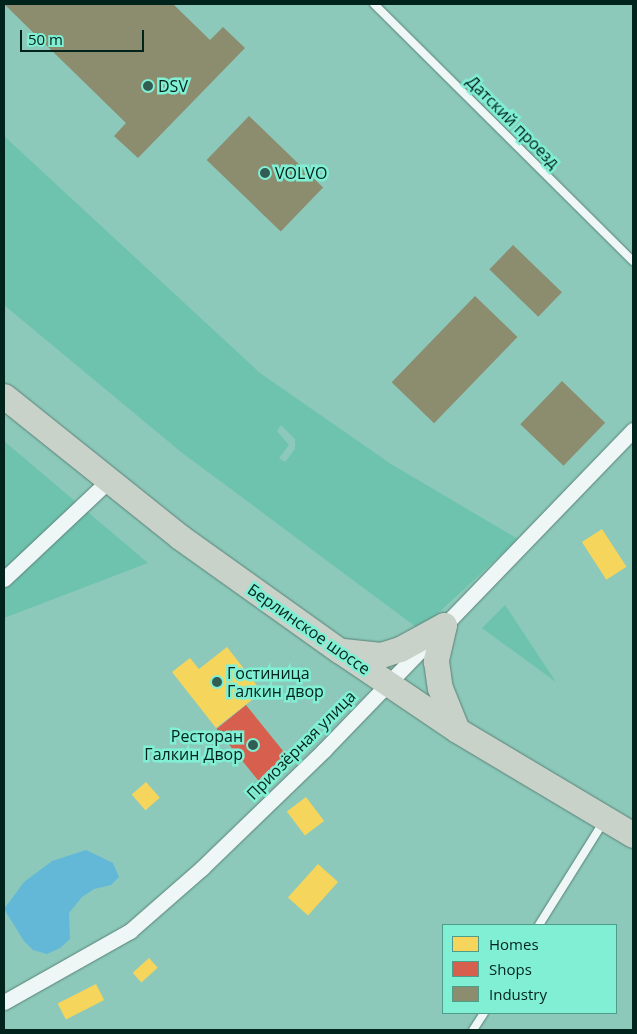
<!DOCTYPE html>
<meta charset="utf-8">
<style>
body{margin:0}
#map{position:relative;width:637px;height:1034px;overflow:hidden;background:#8cc9ba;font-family:"Open Sans",sans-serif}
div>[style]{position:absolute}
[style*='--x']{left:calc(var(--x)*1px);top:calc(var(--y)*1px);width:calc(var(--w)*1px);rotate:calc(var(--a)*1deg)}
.green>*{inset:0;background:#6ec3af}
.water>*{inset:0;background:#63b8d8}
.homes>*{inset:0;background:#f6d55c;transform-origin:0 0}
.shops>*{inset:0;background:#d6604d;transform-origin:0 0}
.industry>*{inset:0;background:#8c8c6e;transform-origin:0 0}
.roads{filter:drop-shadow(0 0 1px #5a8178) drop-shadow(0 0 1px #5a8178)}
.service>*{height:8px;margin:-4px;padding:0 4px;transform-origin:4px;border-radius:4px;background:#eef7f5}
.minor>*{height:15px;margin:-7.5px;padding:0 7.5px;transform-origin:7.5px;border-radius:7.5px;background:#eef7f5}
.trunk>*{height:25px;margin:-12.5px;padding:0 12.5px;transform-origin:12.5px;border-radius:12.5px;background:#c8d2c8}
.dots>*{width:14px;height:14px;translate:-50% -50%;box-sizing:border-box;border:2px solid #80efd4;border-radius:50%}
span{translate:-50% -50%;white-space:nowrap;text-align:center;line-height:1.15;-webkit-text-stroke:5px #80efd4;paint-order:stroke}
.poi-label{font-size:16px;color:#00231b}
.left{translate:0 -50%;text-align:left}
.right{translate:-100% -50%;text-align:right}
.street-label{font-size:16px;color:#00231b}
.frame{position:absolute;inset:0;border:5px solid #00231b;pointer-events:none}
.legend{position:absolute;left:442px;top:924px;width:175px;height:90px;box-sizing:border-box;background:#80efd4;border:1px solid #4d9d8a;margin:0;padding:6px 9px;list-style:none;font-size:15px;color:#00231b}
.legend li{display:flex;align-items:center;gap:10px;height:25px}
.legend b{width:25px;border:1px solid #4d9d8a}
.scale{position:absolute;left:20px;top:30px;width:124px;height:22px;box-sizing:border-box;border:2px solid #00231b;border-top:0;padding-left:6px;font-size:15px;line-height:18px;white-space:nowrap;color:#00231b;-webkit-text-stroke:4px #80efd4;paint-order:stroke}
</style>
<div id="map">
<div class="green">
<div style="clip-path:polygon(evenodd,4px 136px,260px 373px,391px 464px,518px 539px,420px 630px,181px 452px,4px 305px,4px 136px,281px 425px,295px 439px,295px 449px,285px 462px,279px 458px,289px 445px,277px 431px,281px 425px)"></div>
<div style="clip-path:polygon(4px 441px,148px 563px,4px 618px)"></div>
<div style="clip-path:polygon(505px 605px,556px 682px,482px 628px)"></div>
</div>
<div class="water">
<div style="clip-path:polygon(86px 850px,113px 863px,119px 877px,111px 885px,94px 889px,82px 897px,69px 913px,70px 939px,60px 948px,47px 954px,33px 950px,24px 941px,4px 909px,24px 882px,52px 861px)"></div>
</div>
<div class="homes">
<div style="left:602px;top:529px;width:45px;height:24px;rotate:57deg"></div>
<div style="clip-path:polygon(227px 647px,262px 692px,216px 728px,172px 672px,190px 658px,199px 669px)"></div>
<div style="left:146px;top:782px;width:21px;height:19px;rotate:49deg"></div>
<div style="left:306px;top:797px;width:30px;height:24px;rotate:53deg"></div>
<div style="left:318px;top:864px;width:27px;height:45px;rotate:42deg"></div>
<div style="left:149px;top:958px;width:13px;height:22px;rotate:48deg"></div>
<div style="left:96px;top:984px;width:18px;height:43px;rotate:63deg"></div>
</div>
<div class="shops">
<div style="left:246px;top:705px;width:72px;height:38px;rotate:51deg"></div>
</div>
<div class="industry">
<div style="clip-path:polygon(4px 4px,173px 4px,210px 40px,223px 27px,245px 48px,138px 158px,114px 136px,126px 123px)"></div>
<div style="left:249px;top:116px;width:103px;height:61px;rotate:44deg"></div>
<div style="left:513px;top:245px;width:68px;height:34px;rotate:44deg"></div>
<div style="left:475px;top:296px;width:59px;height:120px;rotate:44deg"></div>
<div style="left:562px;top:381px;width:60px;height:60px;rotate:44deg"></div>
</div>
<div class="roads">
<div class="service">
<div style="--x:374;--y:4;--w:365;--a:44.8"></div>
<div style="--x:539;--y:925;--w:123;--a:-58"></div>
<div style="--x:473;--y:1030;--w:20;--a:-57"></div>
</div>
<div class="minor">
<div style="--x:4;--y:579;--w:143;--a:-43.3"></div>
<div style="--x:4;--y:1002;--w:145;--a:-29.4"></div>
<div style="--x:130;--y:931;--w:96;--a:-41.2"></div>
<div style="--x:202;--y:868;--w:170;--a:-44"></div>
<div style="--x:324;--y:750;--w:445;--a:-46"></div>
</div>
<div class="trunk">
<div style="--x:4;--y:396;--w:226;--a:38.7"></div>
<div style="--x:180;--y:537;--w:196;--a:35.5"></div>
<div style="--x:340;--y:651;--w:141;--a:34"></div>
<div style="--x:457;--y:730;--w:205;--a:30.8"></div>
<div style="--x:444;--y:625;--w:37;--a:103"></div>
<div style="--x:436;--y:661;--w:27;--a:82"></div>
<div style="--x:440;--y:688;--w:45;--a:68"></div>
<div style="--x:343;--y:651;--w:38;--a:6"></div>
<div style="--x:381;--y:655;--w:20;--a:-18"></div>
<div style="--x:400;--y:649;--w:50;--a:-28.6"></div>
</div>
</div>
<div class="dots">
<div style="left:148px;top:86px;background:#315d53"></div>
<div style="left:265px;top:173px;background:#315d53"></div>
<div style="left:217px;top:682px;background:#315d53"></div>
<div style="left:253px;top:745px;background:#315d53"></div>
</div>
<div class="poi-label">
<span class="left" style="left:158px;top:86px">DSV</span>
<span class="left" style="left:275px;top:173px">VOLVO</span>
<span class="left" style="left:227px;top:682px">Гостиница<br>Галкин двор</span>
<span class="right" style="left:243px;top:745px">Ресторан<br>Галкин Двор</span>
</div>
<div class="street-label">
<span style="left:513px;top:122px;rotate:45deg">Датский проезд</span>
<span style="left:309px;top:629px;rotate:35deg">Берлинское шоссе</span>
<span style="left:301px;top:745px;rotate:-45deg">Приозёрная улица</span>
</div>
<div class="frame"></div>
<ul class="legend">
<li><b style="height:14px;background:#f6d55c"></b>Homes</li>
<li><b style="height:14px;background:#d6604d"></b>Shops</li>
<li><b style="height:14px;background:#8c8c6e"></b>Industry</li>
</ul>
<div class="scale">50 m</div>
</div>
